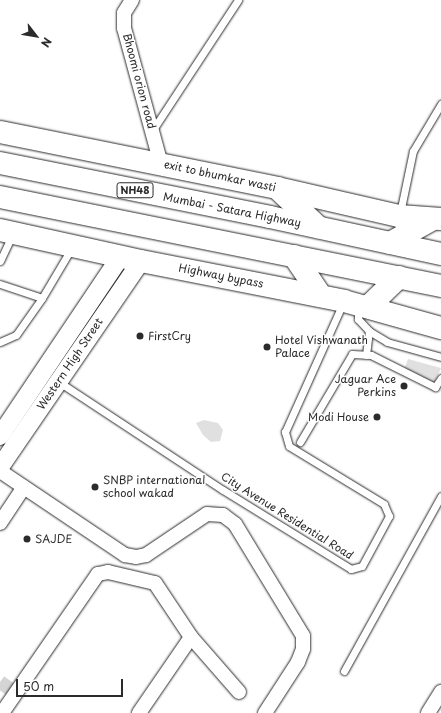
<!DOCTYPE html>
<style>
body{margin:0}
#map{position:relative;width:441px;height:713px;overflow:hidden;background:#fff;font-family:"Playpen Sans",sans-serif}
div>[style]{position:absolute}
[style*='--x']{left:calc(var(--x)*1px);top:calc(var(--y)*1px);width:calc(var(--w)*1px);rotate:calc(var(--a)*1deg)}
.green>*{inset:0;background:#e0e0e0}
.minor-tunnel>*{height:14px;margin-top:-7px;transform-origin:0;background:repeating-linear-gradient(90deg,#d5d5d5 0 14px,transparent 0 21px)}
.roads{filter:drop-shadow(0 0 1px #2b2b2b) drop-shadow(0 0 1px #2b2b2b)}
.service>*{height:7px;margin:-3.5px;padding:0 3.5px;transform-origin:3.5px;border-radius:3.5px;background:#fff}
.minor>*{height:14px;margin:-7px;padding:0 7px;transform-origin:7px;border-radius:7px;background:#fff}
.tertiary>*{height:18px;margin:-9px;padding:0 9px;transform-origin:9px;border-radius:9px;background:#fff}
.primary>*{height:22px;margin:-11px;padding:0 11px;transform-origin:11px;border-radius:11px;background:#fff}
.trunk>*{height:22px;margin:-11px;padding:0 11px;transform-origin:11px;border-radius:11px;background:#fff}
.dots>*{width:11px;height:11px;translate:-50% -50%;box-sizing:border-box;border:2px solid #fff;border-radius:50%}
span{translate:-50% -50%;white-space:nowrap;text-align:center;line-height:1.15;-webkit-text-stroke:3px #fff;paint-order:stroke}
.shield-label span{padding:1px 3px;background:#fff;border:1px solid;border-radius:3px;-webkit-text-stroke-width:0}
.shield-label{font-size:10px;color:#2b2b2b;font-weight:700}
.street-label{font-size:11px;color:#2b2b2b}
.poi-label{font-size:11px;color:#2b2b2b}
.left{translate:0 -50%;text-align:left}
.right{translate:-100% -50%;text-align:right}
.north{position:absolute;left:16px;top:16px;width:40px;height:40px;-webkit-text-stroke:3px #fff;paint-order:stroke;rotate:121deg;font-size:11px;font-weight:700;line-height:16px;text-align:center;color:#2b2b2b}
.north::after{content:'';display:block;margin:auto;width:14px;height:18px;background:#2b2b2b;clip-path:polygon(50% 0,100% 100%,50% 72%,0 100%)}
.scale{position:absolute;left:16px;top:679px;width:107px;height:18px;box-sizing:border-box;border:2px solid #2b2b2b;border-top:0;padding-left:5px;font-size:12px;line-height:14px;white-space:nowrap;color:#2b2b2b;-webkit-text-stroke:3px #fff;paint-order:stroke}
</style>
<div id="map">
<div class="green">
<div style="clip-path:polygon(408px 359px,441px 368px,434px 385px,404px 370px)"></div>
<div style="clip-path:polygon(204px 420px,218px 423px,223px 430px,220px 441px,211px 442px,203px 435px,196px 423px)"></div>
</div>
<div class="minor-tunnel">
<div style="--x:0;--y:682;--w:19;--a:35"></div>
</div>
<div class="roads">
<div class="service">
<div style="--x:152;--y:131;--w:157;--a:-56.7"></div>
<div style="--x:400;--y:213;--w:63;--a:-78.2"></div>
<div style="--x:413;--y:151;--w:55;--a:-59.2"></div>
<div style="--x:0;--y:261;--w:29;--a:-65"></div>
<div style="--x:0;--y:284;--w:44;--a:18.4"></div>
<div style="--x:42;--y:298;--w:57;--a:-59.4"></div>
<div style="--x:358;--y:307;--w:12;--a:90"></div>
<div style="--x:358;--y:319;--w:16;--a:47"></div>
<div style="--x:369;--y:331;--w:21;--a:31"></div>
<div style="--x:387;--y:342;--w:56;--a:15.5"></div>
<div style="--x:0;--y:342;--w:17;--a:-24"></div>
<div style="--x:16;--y:335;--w:45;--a:-54.9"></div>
<div style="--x:366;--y:355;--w:24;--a:-83"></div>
<div style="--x:59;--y:382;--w:196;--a:33.4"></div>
<div style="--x:223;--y:490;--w:150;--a:31.7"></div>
<div style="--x:351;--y:569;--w:11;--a:-15"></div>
<div style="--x:362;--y:566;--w:57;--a:-61.6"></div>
<div style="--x:389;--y:516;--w:13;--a:-113"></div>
<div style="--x:384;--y:504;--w:111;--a:-148.6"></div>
<div style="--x:289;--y:446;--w:15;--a:-106"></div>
<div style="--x:285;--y:432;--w:141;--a:-65.8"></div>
<div style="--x:300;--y:442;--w:102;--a:-59.4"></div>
<div style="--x:352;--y:354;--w:19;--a:3"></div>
<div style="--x:371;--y:355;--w:72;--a:26.6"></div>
<div style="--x:435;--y:387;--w:11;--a:-56"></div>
<div style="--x:344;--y:671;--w:200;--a:-61"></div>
</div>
<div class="minor">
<div style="--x:132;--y:0;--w:15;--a:122"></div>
<div style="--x:124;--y:13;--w:15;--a:90"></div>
<div style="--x:124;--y:28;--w:141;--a:74.8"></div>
<div style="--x:0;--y:471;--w:151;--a:33.9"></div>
<div style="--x:125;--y:555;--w:11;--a:10"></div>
<div style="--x:136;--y:557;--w:10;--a:-11"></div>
<div style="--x:146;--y:555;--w:73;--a:-33.9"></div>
<div style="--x:207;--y:514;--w:16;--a:4"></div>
<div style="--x:223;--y:515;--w:15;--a:37"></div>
<div style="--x:235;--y:524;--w:131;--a:58.7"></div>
<div style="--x:303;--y:636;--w:13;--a:90"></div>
<div style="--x:303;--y:649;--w:14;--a:111"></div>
<div style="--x:298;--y:662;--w:61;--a:122.9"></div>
<div style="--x:0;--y:523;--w:43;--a:-56.3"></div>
<div style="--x:2;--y:713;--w:169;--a:-55.4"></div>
<div style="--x:98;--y:574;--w:10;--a:-11"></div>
<div style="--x:108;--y:572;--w:48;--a:13.2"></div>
<div style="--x:155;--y:583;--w:65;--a:56.3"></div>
<div style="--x:191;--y:637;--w:73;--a:48.9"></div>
<div style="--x:139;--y:713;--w:92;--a:-55.6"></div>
<div style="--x:428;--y:713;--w:25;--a:-58"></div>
</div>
<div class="tertiary">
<div style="--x:0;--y:436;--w:217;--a:-56.1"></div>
<div style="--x:0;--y:467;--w:250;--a:-55.6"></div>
</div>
<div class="primary">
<div style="--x:0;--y:132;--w:283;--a:11.4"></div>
<div style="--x:277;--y:188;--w:125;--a:12.9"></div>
<div style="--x:399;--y:216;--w:42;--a:4.1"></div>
<div style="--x:0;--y:230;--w:144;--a:12.4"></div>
<div style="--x:141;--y:261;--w:207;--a:11.1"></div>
<div style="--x:344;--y:301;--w:101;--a:15.6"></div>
</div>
<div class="trunk">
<div style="--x:0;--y:163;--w:275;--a:11.3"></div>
<div style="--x:270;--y:217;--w:175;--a:12.2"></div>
<div style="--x:277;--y:188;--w:57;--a:43.6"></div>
<div style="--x:0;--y:197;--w:450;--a:11.4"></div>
<div style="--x:390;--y:243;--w:49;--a:-29.2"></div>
<div style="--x:294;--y:256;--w:48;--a:56"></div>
<div style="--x:368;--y:307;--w:43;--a:-44.1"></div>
</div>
</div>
<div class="dots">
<div style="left:140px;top:336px;background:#2b2b2b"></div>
<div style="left:267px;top:347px;background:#2b2b2b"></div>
<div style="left:404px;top:386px;background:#2b2b2b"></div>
<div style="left:377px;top:417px;background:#2b2b2b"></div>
<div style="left:95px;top:487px;background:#2b2b2b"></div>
<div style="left:27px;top:539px;background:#2b2b2b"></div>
</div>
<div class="shield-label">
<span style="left:135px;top:190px">NH48</span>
</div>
<div class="street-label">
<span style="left:139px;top:81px;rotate:75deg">Bhoomi orion road</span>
<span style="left:220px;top:176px;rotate:12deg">exit to bhumkar wasti</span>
<span style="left:232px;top:210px;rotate:11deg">Mumbai - Satara Highway</span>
<span style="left:221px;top:276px;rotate:11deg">Highway bypass</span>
<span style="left:70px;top:364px;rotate:-56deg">Western High Street</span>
<span style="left:287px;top:516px;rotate:32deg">City Avenue Residential Road</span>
</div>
<div class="poi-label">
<span class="left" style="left:148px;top:336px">FirstCry</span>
<span class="left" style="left:275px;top:347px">Hotel Vishwanath<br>Palace</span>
<span class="right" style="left:396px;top:386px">Jaguar Ace<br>Perkins</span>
<span class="right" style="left:369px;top:417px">Modi House</span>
<span class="left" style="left:103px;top:487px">SNBP international<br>school wakad</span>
<span class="left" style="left:35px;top:539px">SAJDE</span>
</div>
<div class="north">N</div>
<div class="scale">50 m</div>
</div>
